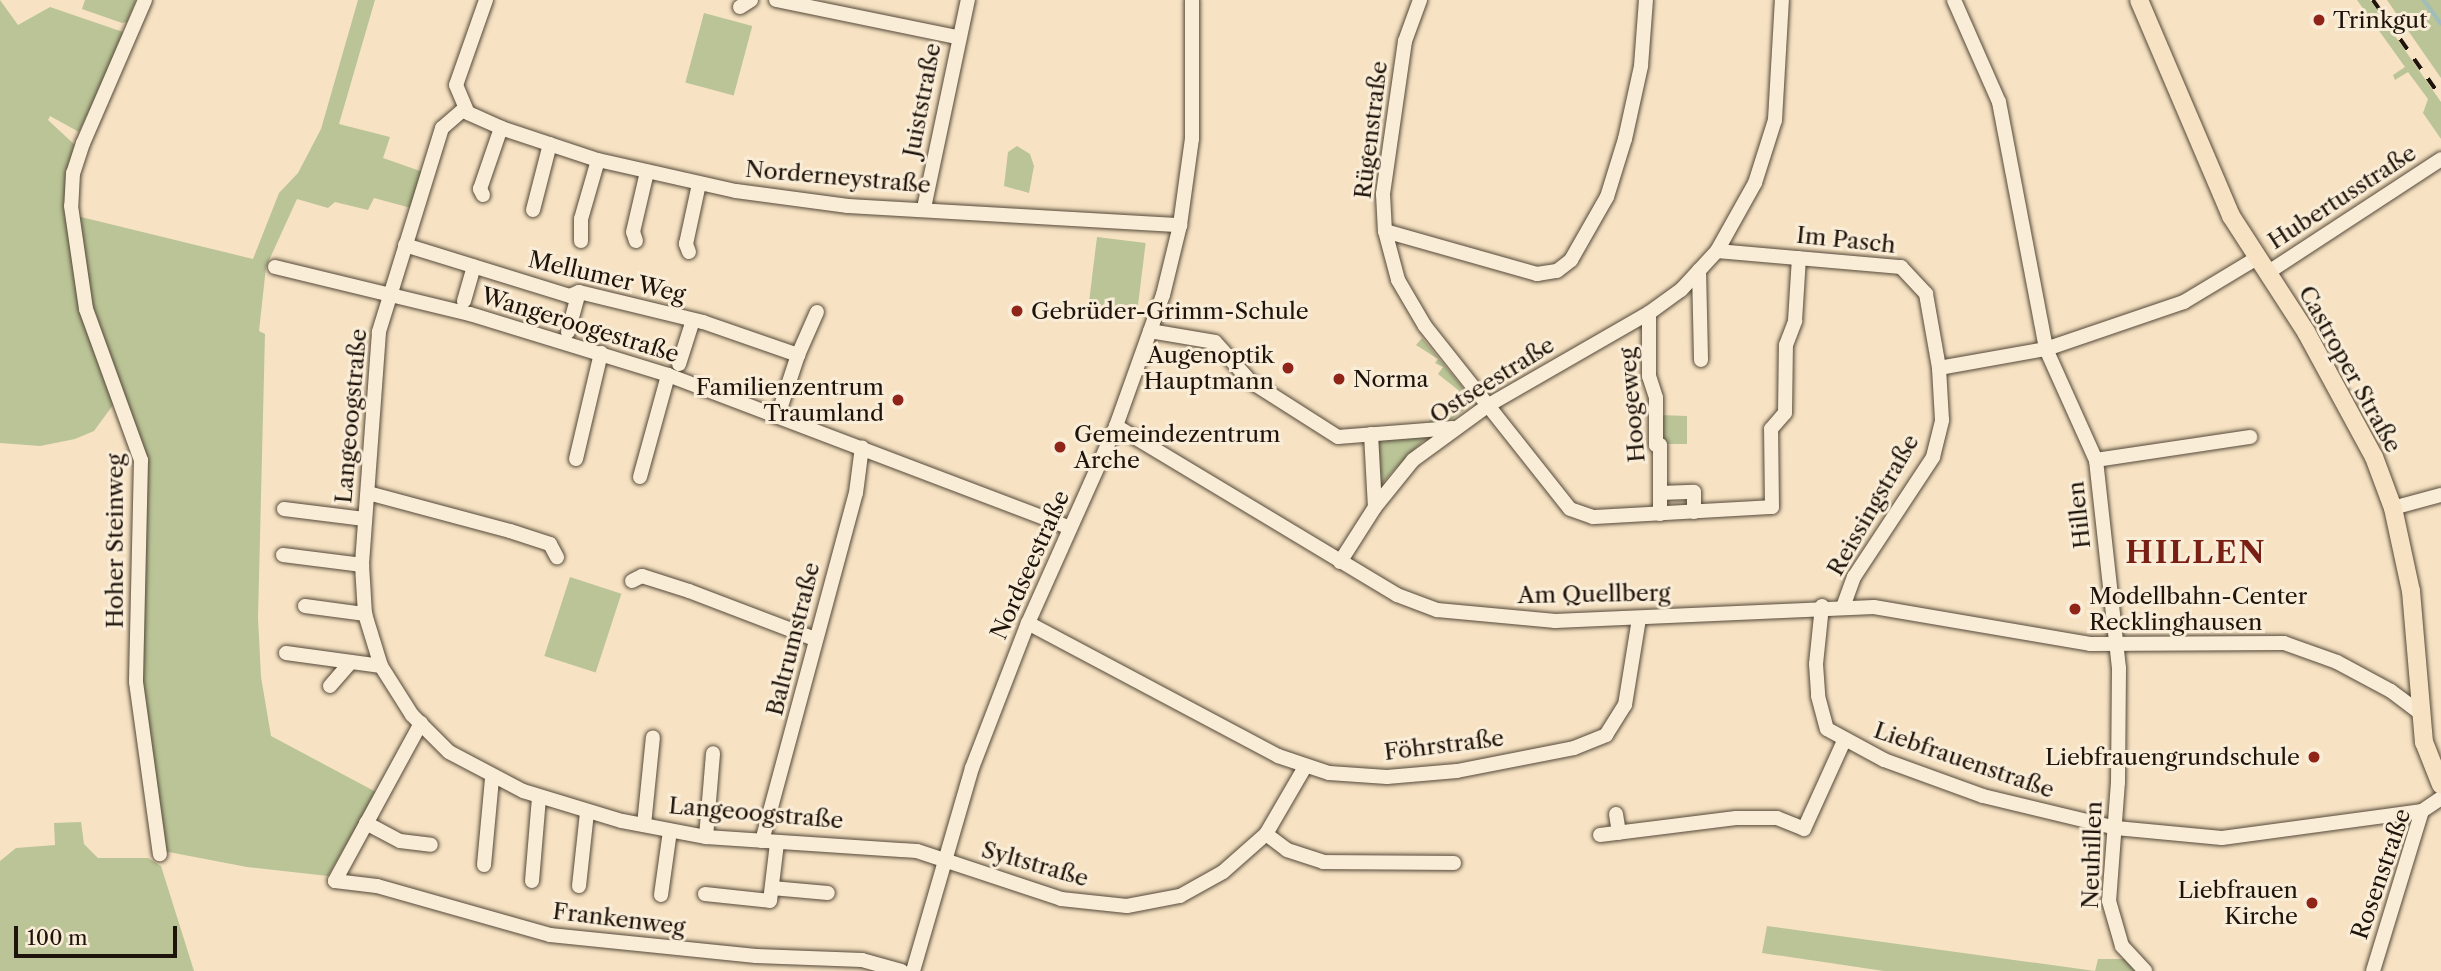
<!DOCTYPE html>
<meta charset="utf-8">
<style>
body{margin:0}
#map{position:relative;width:2441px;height:971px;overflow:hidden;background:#f7e3c3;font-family:"Libre Caslon Text",serif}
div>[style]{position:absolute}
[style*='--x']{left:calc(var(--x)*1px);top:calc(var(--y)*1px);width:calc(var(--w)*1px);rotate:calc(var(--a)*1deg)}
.green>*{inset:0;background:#bac496;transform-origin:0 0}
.stream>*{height:3.5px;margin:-1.75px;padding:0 1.75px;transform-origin:1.75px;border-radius:1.75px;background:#9fbdbb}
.roads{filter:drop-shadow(0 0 2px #544839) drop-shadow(0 0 2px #544839)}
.minor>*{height:14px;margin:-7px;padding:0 7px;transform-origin:7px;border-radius:7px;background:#faedd8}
.major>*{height:18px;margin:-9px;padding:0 9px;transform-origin:9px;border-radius:9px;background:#f7e3c3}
.rail>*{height:3.5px;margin-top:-1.75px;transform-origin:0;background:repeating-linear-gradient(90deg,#1e140b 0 12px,transparent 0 24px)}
.dots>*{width:19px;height:19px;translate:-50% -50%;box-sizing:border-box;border:4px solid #faedd8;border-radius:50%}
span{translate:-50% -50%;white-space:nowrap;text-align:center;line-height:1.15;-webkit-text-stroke:6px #faedd8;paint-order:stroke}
.poi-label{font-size:23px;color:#1e140b}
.left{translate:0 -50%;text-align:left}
.right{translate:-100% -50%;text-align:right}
.street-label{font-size:23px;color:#1e140b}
.district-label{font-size:30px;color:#7a1f14;font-weight:700;letter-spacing:2px}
.scale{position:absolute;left:14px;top:926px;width:163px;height:32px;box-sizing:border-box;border:4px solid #1e140b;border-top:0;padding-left:9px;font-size:21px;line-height:24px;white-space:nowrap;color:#1e140b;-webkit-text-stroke:5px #faedd8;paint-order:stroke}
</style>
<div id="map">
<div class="green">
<div style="clip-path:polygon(0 0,18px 25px,50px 7px,126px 33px,79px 132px,50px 116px,48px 120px,76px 146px,77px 216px,253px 259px,279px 193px,298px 173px,321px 129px,358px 0,375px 0,339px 124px,390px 137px,383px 158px,423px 172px,411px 208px,374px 198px,368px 210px,335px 202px,328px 208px,297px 199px,266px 267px,259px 331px,265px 334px,258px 618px,261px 677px,271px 736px,376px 792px,328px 876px,247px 867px,158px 850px,144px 771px,138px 471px,132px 445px,113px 405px,94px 431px,75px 439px,40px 446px,0 443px)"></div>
<div style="clip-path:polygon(85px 0,136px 0,127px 22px,122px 23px,82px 9px)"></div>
<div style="clip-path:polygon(2357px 0,2370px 0,2441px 102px,2441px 139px,2423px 113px,2428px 99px,2408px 72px,2395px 80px,2393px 75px,2405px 67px)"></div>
<div style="clip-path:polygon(2387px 0,2441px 0,2441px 78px,2400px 19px)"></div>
<div style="left:704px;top:13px;width:50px;height:72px;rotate:15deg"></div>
<div style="clip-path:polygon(1017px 146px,1030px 154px,1034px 166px,1029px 193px,1004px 186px,1008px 152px)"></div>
<div style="left:1097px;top:237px;width:49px;height:73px;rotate:7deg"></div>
<div style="clip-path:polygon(1422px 338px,1468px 394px,1464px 410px,1444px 425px,1427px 425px,1433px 417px,1439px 421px,1458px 390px,1438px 374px,1443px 367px,1435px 363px,1438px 359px,1416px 345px)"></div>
<div style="clip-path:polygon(1659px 415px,1687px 416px,1687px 444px,1663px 444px)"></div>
<div style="clip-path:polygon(1429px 435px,1392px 472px,1377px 490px,1374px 440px)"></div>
<div style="left:570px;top:577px;width:54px;height:83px;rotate:18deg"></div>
<div style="clip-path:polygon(81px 822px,84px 844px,98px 858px,148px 858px,161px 866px,194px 971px,0 971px,0 861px,16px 848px,55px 845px,54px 823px)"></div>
<div style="clip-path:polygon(1767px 926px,2095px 971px,2098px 959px,2124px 959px,2135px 971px,1884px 971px,1762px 953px)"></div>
</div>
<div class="stream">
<div style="--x:2424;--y:0;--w:29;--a:54"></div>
</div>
<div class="roads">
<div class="minor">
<div style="--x:145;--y:0;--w:156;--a:113.4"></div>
<div style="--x:83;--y:143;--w:32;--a:108"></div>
<div style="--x:73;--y:173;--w:33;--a:93"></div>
<div style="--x:71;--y:206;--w:104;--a:81.7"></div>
<div style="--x:86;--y:309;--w:161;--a:70"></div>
<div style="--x:141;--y:460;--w:222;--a:91.3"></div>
<div style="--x:136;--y:682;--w:174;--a:82.1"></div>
<div style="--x:486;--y:0;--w:90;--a:109.4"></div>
<div style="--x:456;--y:85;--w:30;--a:67"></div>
<div style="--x:468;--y:113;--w:36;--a:24"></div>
<div style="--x:501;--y:128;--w:102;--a:18.3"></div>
<div style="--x:598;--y:160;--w:141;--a:12.7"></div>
<div style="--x:736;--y:191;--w:113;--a:7.6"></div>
<div style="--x:848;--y:206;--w:333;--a:3.3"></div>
<div style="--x:776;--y:0;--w:185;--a:11.6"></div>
<div style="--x:1420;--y:0;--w:44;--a:110.1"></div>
<div style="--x:1405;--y:41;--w:155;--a:98.2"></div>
<div style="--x:1383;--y:194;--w:37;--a:87"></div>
<div style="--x:1385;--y:231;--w:51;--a:75.1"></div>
<div style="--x:1398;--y:280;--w:53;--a:59.6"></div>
<div style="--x:1425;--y:326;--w:233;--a:51.6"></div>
<div style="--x:1570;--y:509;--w:24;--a:19"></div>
<div style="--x:1593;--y:517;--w:179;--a:-3.2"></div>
<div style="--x:1772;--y:507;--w:78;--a:-90.7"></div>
<div style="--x:1771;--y:429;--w:21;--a:-49"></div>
<div style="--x:1785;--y:413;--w:68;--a:-89.2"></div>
<div style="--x:1786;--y:345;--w:26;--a:-69"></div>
<div style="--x:1795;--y:321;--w:63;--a:-86.4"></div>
<div style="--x:1954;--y:0;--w:111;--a:66.2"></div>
<div style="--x:1999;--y:102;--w:251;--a:79.2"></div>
<div style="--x:2046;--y:349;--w:122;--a:65.8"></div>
<div style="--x:2096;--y:460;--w:209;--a:83.7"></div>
<div style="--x:2119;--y:668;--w:114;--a:90.5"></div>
<div style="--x:2118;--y:782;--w:119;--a:94.3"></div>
<div style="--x:2109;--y:901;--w:47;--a:73.9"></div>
<div style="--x:2122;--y:946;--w:34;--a:47"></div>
<div style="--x:740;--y:7;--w:13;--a:-32"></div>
<div style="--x:464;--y:109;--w:29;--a:139"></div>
<div style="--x:442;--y:128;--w:214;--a:107.2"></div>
<div style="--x:379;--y:332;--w:234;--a:94.2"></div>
<div style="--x:362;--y:565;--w:49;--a:86.5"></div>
<div style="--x:365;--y:614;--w:54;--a:72.9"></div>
<div style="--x:381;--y:666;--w:58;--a:57.7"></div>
<div style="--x:412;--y:715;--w:52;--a:45"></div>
<div style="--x:449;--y:752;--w:84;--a:27.8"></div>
<div style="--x:523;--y:791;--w:103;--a:16.9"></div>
<div style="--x:622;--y:821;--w:86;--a:10.8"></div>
<div style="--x:706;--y:837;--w:211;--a:3.8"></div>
<div style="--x:917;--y:851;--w:152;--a:18.4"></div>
<div style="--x:1061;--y:899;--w:66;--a:6.1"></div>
<div style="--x:1127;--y:906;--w:54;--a:-10.7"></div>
<div style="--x:1180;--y:896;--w:49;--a:-29.2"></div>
<div style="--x:1223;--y:872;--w:57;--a:-41.5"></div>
<div style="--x:1266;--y:834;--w:78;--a:-59.8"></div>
<div style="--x:483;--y:195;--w:7;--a:-117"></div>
<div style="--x:480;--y:189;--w:65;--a:-71"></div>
<div style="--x:924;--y:208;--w:213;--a:-78.1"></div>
<div style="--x:533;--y:210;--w:68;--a:-75.6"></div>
<div style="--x:1385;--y:231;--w:158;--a:15.8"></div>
<div style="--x:1537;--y:274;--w:20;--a:-9"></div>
<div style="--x:1557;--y:271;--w:18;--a:-38"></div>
<div style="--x:1571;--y:260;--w:73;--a:-60.3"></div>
<div style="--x:1607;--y:197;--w:61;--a:-72.8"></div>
<div style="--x:1625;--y:139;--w:75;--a:-77.6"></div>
<div style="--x:1641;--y:66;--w:66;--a:-85.7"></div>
<div style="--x:581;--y:241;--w:22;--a:-90"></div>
<div style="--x:581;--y:219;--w:61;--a:-73.9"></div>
<div style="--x:636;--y:241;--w:9;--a:-108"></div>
<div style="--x:633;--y:232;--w:62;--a:-76.9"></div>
<div style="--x:405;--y:245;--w:173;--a:17.2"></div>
<div style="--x:570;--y:296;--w:10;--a:-24"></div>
<div style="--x:579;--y:292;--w:128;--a:13.6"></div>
<div style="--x:703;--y:322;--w:101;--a:19.2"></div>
<div style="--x:798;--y:355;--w:63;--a:108.4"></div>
<div style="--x:1717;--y:251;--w:185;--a:5"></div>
<div style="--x:1901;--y:267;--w:37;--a:47"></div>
<div style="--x:1926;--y:294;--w:75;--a:80"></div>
<div style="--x:689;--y:252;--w:9;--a:-111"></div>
<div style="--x:686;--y:244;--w:61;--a:-77.8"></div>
<div style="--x:275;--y:267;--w:201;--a:13.6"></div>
<div style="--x:470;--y:314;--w:207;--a:17.1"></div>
<div style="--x:668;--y:375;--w:430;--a:20.8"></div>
<div style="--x:1699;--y:270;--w:90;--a:88.7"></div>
<div style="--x:2267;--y:273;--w:208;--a:-33.2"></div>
<div style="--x:464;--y:301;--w:36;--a:-74"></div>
<div style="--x:1649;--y:313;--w:63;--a:90"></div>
<div style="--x:1649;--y:376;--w:23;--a:72"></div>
<div style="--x:1656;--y:398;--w:47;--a:90"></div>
<div style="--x:1656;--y:445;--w:4;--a:0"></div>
<div style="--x:1660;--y:445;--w:69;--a:90"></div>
<div style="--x:1150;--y:331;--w:66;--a:9.6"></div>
<div style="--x:1215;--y:342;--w:52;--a:48.1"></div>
<div style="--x:1250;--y:381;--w:104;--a:32.5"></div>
<div style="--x:1338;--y:437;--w:115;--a:-4.5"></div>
<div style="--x:568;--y:332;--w:41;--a:-74.6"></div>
<div style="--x:798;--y:355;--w:47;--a:-66.2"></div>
<div style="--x:679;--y:364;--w:46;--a:-72.3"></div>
<div style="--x:1116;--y:426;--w:328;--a:31"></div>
<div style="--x:1397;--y:595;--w:43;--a:20.6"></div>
<div style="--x:1437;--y:610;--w:119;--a:5.3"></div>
<div style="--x:1555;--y:621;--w:319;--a:-2.5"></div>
<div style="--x:1874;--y:607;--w:219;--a:9.7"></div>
<div style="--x:2090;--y:644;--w:194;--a:-0.3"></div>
<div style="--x:2284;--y:643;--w:56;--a:19.7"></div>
<div style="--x:2337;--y:662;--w:61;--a:28.2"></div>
<div style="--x:2391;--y:691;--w:36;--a:37"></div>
<div style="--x:1371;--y:434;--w:73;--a:86.9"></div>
<div style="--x:576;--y:459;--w:109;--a:-76.7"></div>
<div style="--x:2096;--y:460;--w:156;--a:-8.5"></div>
<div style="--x:640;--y:477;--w:106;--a:-74.6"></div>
<div style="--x:368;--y:493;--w:147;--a:15"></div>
<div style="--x:510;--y:531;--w:42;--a:18"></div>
<div style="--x:550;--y:544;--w:15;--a:62"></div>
<div style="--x:1660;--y:493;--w:34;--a:-2"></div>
<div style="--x:1694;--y:492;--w:20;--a:90"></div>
<div style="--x:2393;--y:508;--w:50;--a:-15.2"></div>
<div style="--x:284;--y:509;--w:81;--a:7.1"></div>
<div style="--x:283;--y:555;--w:80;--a:7.2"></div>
<div style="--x:1340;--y:562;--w:65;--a:-57.5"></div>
<div style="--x:1375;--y:507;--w:60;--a:-51"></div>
<div style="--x:1413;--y:460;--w:92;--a:-36.1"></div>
<div style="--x:1487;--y:406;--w:187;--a:-29.9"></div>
<div style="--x:1649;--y:313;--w:39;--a:-36"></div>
<div style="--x:1681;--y:290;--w:53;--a:-47.3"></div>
<div style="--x:1717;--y:251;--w:78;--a:-60.8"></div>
<div style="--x:1755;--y:183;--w:66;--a:-72.4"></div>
<div style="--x:1775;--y:120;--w:120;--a:-86.7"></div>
<div style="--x:632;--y:581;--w:11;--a:-27"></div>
<div style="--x:642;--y:576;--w:49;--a:17.7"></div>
<div style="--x:689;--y:591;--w:135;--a:20.9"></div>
<div style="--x:305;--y:606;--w:61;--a:7.6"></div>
<div style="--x:1822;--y:606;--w:58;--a:95.9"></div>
<div style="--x:1816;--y:664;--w:32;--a:86"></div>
<div style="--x:1818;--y:696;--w:34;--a:75"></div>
<div style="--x:1827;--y:729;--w:65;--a:28.5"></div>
<div style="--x:1884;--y:760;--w:105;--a:20"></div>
<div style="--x:1983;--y:796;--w:137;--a:13.5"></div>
<div style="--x:2116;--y:828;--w:106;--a:5.4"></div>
<div style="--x:2222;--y:838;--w:202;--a:-7.7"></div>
<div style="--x:1843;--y:607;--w:32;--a:-70"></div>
<div style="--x:1854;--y:577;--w:144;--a:-56.6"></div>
<div style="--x:1933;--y:457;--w:38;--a:-76"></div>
<div style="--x:1942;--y:420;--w:52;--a:-93.3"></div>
<div style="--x:1939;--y:368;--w:109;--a:-10.1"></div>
<div style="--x:2046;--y:349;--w:146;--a:-18.8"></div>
<div style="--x:2184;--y:302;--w:85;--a:-31.1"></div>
<div style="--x:1028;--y:623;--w:283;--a:28"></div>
<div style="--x:1278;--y:756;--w:54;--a:18.4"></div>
<div style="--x:1329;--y:773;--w:58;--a:3.9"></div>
<div style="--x:1387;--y:777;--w:70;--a:-4.9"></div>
<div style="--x:1457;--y:771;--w:119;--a:-11.1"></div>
<div style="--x:1574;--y:748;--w:35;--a:-22"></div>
<div style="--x:1606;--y:735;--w:36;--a:-58"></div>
<div style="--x:1625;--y:705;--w:87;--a:-80.8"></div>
<div style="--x:286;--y:653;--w:96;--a:7.8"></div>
<div style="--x:330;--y:686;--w:30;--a:-49"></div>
<div style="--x:421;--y:723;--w:180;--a:118.6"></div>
<div style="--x:335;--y:881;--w:42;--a:6.8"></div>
<div style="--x:377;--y:886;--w:180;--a:15.8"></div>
<div style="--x:550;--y:935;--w:207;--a:5.8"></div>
<div style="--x:756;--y:956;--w:106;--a:2.2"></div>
<div style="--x:862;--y:960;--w:41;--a:15.4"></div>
<div style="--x:1616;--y:814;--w:19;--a:81"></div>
<div style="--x:366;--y:823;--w:38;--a:28"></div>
<div style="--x:400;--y:841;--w:31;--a:7"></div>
<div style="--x:644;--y:825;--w:88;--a:-84.2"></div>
<div style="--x:1266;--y:834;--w:26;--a:37"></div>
<div style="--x:1287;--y:850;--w:38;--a:18"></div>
<div style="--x:1323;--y:862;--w:131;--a:0.4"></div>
<div style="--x:1600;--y:835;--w:137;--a:-7.1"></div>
<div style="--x:1736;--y:818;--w:41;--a:0"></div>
<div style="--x:1777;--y:818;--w:29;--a:22"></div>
<div style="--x:1804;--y:829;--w:97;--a:-65.6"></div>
<div style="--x:706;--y:837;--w:84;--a:-85.2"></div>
<div style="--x:762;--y:841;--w:360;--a:-74.9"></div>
<div style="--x:856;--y:493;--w:46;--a:-82.6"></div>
<div style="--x:484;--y:865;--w:86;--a:-84.7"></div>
<div style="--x:532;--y:881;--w:84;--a:-85.2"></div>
<div style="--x:579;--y:886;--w:74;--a:-83.8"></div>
<div style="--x:772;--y:888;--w:56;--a:5.1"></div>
<div style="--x:705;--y:894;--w:65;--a:6.1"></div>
<div style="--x:770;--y:901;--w:58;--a:-83.1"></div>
<div style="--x:661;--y:895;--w:65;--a:-82"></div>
<div style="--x:913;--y:971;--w:211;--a:-73.8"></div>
<div style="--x:972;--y:768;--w:155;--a:-68.9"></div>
<div style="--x:1028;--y:623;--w:216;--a:-65.9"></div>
<div style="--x:1116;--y:426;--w:139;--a:-70.3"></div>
<div style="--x:1163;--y:295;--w:72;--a:-76.3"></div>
<div style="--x:1180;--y:225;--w:87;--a:-82.1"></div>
<div style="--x:1192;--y:139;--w:139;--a:-90"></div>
<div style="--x:2373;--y:971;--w:167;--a:-73"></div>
<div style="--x:2422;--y:811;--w:23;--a:-34"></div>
</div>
<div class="major">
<div style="--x:2139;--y:0;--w:235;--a:66.9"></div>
<div style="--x:2231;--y:216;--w:138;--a:57.1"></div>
<div style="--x:2306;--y:332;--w:142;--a:61.5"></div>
<div style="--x:2374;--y:457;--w:54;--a:69.6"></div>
<div style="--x:2393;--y:508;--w:85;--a:77.8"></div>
<div style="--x:2411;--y:591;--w:152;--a:85.1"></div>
<div style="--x:2424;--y:742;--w:46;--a:68.4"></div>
</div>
</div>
<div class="rail">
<div style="--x:2373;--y:0;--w:118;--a:55"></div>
</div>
<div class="dots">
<div style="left:2319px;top:20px;background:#8f2418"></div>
<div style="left:1017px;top:311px;background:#8f2418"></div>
<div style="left:1288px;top:368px;background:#8f2418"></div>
<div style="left:1339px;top:379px;background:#8f2418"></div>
<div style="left:898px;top:400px;background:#8f2418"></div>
<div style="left:1060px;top:447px;background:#8f2418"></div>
<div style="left:2075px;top:609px;background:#8f2418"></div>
<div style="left:2314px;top:757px;background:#8f2418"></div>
<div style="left:2312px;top:903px;background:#8f2418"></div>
</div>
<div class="poi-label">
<span class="left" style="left:2333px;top:20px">Trinkgut</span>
<span class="left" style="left:1031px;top:311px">Gebrüder-Grimm-Schule</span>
<span class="right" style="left:1274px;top:368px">Augenoptik<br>Hauptmann</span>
<span class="left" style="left:1353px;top:379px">Norma</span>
<span class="right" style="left:884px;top:400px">Familienzentrum<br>Traumland</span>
<span class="left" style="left:1074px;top:447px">Gemeindezentrum<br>Arche</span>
<span class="left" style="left:2089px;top:609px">Modellbahn-Center<br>Recklinghausen</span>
<span class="right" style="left:2300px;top:757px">Liebfrauengrundschule</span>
<span class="right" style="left:2298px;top:903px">Liebfrauen<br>Kirche</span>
</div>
<div class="street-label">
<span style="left:922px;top:100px;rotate:-79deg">Juiststraße</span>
<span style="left:1371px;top:130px;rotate:-83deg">Rügenstraße</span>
<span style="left:838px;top:177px;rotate:5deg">Norderneystraße</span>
<span style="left:2342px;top:197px;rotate:-33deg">Hubertusstraße</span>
<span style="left:1846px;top:240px;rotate:6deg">Im Pasch</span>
<span style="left:607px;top:277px;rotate:13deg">Mellumer Weg</span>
<span style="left:580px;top:325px;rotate:17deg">Wangeroogestraße</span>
<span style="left:2350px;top:369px;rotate:61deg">Castroper Straße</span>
<span style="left:1492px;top:380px;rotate:-32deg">Ostseestraße</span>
<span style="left:1632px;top:405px;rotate:-95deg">Hoogeweg</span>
<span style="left:351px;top:416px;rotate:-85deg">Langeoogstraße</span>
<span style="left:1873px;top:505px;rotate:-60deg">Reissingstraße</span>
<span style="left:2079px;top:515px;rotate:-96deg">Hillen</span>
<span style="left:115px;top:541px;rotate:-90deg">Hoher Steinweg</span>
<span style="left:1030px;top:565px;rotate:-66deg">Nordseestraße</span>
<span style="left:1594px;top:594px;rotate:-1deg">Am Quellberg</span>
<span style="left:793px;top:639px;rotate:-76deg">Baltrumstraße</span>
<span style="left:1444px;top:745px;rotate:-7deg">Föhrstraße</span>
<span style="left:1964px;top:760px;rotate:19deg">Liebfrauenstraße</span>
<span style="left:756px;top:813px;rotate:5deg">Langeoogstraße</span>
<span style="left:2092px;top:855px;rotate:-88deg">Neuhillen</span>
<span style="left:1035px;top:864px;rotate:16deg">Syltstraße</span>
<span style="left:2381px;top:874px;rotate:-71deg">Rosenstraße</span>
<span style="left:619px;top:919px;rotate:7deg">Frankenweg</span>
</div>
<div class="district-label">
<span style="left:2196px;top:553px">HILLEN</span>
</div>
<div class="scale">100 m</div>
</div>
